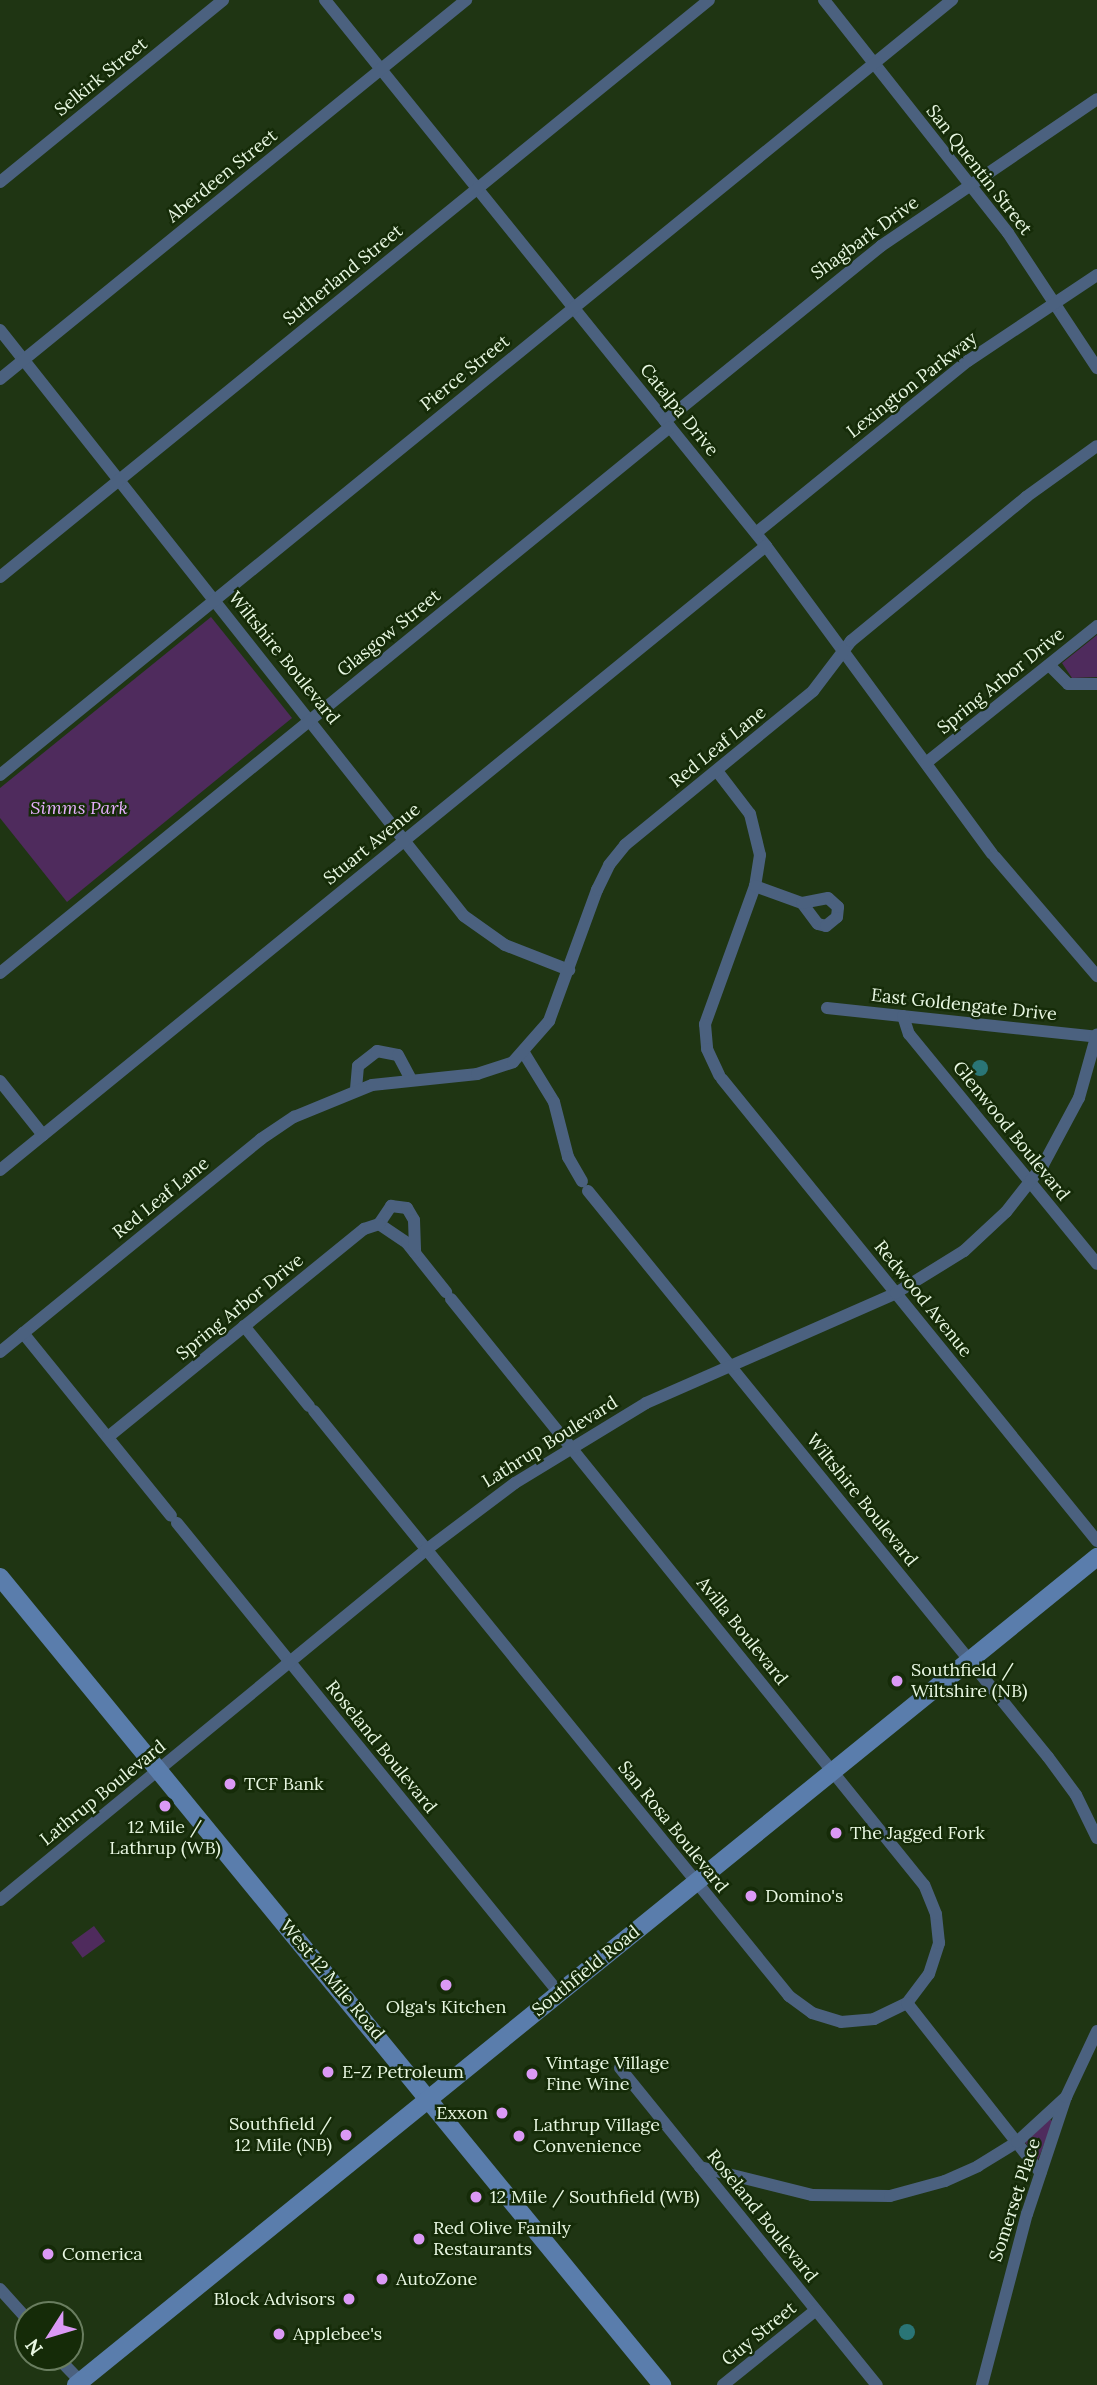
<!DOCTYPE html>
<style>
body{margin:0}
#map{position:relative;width:1097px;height:2385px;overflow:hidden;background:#1f3513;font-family:Lora,serif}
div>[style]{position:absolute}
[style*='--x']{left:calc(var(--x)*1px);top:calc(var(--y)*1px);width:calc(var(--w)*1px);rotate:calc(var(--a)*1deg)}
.green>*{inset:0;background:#4f2b5d;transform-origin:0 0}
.water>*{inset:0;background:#2a7576}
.round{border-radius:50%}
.street>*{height:12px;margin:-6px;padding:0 6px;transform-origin:6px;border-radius:6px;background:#4b617f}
.secondary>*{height:18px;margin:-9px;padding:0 9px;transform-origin:9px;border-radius:9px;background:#5a7dac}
.dots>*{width:19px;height:19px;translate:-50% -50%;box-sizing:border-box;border:4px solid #152b08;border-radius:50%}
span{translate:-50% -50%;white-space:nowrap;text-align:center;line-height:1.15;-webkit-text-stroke:5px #152b08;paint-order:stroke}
.street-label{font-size:18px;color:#e8f7e2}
.park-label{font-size:18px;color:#e6affd;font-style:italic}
.poi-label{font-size:18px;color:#e8f7e2}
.left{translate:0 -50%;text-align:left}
.right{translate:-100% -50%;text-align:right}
.north{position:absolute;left:14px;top:2301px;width:70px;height:70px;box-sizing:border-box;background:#152b08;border:2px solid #697d5f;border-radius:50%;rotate:233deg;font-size:19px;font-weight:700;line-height:28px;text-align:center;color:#e8f7e2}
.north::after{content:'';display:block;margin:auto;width:24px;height:32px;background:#db99f5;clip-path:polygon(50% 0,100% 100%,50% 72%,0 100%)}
</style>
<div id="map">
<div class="green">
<div style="clip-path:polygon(211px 617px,292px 718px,67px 902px,0 818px,0 788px)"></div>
<div style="clip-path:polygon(1097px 635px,1097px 677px,1072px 678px,1062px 663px)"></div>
<div style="left:94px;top:1926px;width:19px;height:28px;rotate:54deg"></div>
<div style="clip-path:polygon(1050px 2119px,1053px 2122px,1038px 2160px,1025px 2142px)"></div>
</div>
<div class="water">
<div class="round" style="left:972px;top:1060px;width:16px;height:16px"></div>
<div class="round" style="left:899px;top:2324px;width:16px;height:16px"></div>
</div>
<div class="street">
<div style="--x:325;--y:0;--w:702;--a:51.07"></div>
<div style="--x:766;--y:546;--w:382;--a:53.7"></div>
<div style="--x:824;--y:0;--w:297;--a:51.7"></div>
<div style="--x:1008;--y:233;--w:162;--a:56.6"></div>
<div style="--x:0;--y:182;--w:288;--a:-39.2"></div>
<div style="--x:0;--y:330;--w:747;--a:51.63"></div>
<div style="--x:464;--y:916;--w:50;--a:35.3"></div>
<div style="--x:505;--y:945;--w:69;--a:21.3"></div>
<div style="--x:0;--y:379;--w:601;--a:-39.12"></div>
<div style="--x:665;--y:421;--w:278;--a:-39"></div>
<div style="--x:881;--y:246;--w:261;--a:-34.2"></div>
<div style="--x:756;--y:533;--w:273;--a:-39.1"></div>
<div style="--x:968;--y:361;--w:155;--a:-33.7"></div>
<div style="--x:0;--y:577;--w:914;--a:-39.14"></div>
<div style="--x:1049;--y:665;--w:27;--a:45"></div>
<div style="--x:1068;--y:684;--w:29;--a:0"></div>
<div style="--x:926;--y:763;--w:219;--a:-38.7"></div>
<div style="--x:717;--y:771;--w:54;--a:52.5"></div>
<div style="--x:750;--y:814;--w:42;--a:76.3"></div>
<div style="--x:760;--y:855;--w:31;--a:99"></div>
<div style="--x:755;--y:886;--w:147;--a:109.9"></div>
<div style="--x:705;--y:1024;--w:25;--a:85"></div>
<div style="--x:707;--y:1049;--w:29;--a:65"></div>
<div style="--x:0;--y:775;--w:1228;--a:-39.15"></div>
<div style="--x:995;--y:857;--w:157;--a:49.4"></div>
<div style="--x:755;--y:886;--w:50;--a:19.9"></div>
<div style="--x:802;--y:903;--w:26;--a:53"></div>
<div style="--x:818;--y:924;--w:8;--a:14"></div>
<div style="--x:826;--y:926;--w:14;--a:-39"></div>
<div style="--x:837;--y:917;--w:10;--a:-84"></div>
<div style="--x:838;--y:907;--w:13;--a:-138"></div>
<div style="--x:828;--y:898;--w:26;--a:169"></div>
<div style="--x:0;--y:973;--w:864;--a:-39.18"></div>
<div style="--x:827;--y:1008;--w:272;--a:6.1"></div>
<div style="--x:903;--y:1016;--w:19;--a:72"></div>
<div style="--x:909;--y:1034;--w:297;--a:50.7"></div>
<div style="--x:524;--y:1053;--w:57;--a:58.5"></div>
<div style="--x:554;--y:1102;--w:57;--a:75.7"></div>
<div style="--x:568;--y:1157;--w:28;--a:60"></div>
<div style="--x:722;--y:1079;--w:595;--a:50.93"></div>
<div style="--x:0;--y:1081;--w:69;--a:51.5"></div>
<div style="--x:356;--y:1089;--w:23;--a:-85"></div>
<div style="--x:358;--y:1066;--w:24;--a:-38"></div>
<div style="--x:377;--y:1051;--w:21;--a:11"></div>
<div style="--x:398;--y:1055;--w:27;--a:62"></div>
<div style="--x:0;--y:1170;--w:988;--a:-39.17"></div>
<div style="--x:588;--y:1191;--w:729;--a:50.9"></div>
<div style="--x:1048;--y:1757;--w:47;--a:53.6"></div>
<div style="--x:1076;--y:1795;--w:48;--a:64"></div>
<div style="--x:379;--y:1224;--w:34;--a:34"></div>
<div style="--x:407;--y:1243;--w:63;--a:51.5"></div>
<div style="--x:379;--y:1224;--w:22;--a:-56"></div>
<div style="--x:391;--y:1206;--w:16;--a:7"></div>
<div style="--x:407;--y:1208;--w:14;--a:60"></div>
<div style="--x:414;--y:1220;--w:33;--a:88"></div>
<div style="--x:244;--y:1326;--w:103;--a:50.9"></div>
<div style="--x:23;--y:1333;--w:235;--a:51"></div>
<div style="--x:0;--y:1352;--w:337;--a:-39.2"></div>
<div style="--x:261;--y:1139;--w:40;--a:-34"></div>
<div style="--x:294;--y:1117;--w:84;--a:-22.3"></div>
<div style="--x:372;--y:1085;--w:106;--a:-6"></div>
<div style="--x:477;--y:1074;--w:38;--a:-18"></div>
<div style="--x:513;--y:1062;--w:55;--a:-48.7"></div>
<div style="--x:549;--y:1021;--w:140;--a:-69.9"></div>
<div style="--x:597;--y:890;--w:28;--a:-64"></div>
<div style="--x:609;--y:865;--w:26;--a:-51"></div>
<div style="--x:625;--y:845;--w:243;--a:-39.3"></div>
<div style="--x:813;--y:691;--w:63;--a:-52.8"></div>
<div style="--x:851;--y:641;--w:227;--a:-39.4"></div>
<div style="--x:1026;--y:497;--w:87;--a:-35.7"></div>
<div style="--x:314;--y:1411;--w:754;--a:50.92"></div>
<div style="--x:789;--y:1996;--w:29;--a:36"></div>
<div style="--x:812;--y:2013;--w:30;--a:17"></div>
<div style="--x:841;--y:2022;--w:33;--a:-5"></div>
<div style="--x:874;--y:2019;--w:37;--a:-26"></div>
<div style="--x:907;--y:2003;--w:36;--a:-53"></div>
<div style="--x:929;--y:1974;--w:33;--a:-72"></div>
<div style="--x:939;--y:1943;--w:29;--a:-96"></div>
<div style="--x:936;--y:1914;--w:31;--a:-112"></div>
<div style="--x:924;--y:1885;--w:753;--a:-128.91"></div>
<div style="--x:108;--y:1437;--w:330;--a:-39.1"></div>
<div style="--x:364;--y:1229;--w:16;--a:-18"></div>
<div style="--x:177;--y:1523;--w:606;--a:50.9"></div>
<div style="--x:0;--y:1900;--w:551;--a:-39.41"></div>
<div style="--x:426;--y:1550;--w:111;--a:-37"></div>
<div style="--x:515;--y:1483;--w:153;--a:-31.4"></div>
<div style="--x:646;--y:1403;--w:273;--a:-23.7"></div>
<div style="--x:896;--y:1293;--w:80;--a:-31.7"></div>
<div style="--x:964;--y:1251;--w:57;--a:-42.9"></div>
<div style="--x:1006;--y:1212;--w:60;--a:-51.8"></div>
<div style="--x:1043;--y:1165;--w:76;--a:-61.8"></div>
<div style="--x:1079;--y:1098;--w:66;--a:-74.3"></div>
<div style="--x:907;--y:2003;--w:216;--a:51.8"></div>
<div style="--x:620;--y:2068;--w:408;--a:51"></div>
<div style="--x:700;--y:2167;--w:115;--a:14"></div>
<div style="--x:812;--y:2195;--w:78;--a:0.7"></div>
<div style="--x:890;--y:2196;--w:57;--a:-15.3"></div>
<div style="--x:945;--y:2181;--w:36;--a:-24"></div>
<div style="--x:978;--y:2166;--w:46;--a:-31.6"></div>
<div style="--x:1017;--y:2142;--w:67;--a:-42.6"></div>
<div style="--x:0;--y:2289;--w:42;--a:47.9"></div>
<div style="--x:57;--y:2357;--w:33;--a:46"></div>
<div style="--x:723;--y:2385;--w:119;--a:-38.9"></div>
<div style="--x:982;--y:2385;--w:177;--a:-75.3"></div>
<div style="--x:1027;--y:2214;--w:123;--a:-71.6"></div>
<div style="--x:1066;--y:2097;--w:73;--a:-64.8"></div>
</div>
<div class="secondary">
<div style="--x:0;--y:1577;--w:1045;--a:50.67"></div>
<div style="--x:76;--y:2385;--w:1315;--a:-39.04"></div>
</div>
<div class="dots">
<div style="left:897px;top:1681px;background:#db99f5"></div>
<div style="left:230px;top:1784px;background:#db99f5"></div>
<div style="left:165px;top:1806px;background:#db99f5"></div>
<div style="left:836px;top:1833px;background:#db99f5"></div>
<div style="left:751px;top:1896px;background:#db99f5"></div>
<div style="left:446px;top:1985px;background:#db99f5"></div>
<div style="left:328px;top:2072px;background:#db99f5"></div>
<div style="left:532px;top:2074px;background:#db99f5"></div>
<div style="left:502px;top:2113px;background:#db99f5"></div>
<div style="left:346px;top:2135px;background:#db99f5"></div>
<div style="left:519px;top:2136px;background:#db99f5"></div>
<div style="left:476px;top:2197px;background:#db99f5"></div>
<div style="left:419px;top:2239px;background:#db99f5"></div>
<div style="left:48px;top:2254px;background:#db99f5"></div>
<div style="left:382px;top:2279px;background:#db99f5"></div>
<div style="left:349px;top:2299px;background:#db99f5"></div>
<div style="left:279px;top:2334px;background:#db99f5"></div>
</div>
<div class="street-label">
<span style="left:101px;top:77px;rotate:-39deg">Selkirk Street</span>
<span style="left:979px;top:170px;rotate:52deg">San Quentin Street</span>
<span style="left:222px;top:176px;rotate:-39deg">Aberdeen Street</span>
<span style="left:865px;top:238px;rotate:-36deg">Shagbark Drive</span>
<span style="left:343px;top:275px;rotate:-39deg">Sutherland Street</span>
<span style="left:465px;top:373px;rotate:-39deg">Pierce Street</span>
<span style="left:912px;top:385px;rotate:-38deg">Lexington Parkway</span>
<span style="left:679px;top:410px;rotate:51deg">Catalpa Drive</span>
<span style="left:389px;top:633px;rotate:-39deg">Glasgow Street</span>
<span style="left:284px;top:658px;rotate:51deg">Wiltshire Boulevard</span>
<span style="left:1001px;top:681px;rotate:-39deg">Spring Arbor Drive</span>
<span style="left:718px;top:747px;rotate:-39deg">Red Leaf Lane</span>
<span style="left:372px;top:844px;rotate:-39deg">Stuart Avenue</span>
<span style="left:964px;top:1005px;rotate:6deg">East Goldengate Drive</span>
<span style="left:1011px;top:1131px;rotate:51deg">Glenwood Boulevard</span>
<span style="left:161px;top:1198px;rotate:-39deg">Red Leaf Lane</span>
<span style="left:923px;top:1299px;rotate:51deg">Redwood Avenue</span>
<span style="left:240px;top:1307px;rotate:-39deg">Spring Arbor Drive</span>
<span style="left:550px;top:1442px;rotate:-32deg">Lathrup Boulevard</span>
<span style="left:862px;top:1500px;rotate:51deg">Wiltshire Boulevard</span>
<span style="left:742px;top:1631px;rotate:51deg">Avilla Boulevard</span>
<span style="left:381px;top:1747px;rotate:51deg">Roseland Boulevard</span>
<span style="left:103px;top:1793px;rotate:-39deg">Lathrup Boulevard</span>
<span style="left:673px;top:1827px;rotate:51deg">San Rosa Boulevard</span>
<span style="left:586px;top:1971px;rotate:-39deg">Southfield Road</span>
<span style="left:332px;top:1980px;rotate:50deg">West 12 Mile Road</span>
<span style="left:1015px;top:2200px;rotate:-72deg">Somerset Place</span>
<span style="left:762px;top:2216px;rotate:51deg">Roseland Boulevard</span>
<span style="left:759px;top:2334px;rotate:-39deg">Guy Street</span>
</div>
<div class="park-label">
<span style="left:79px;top:808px">Simms Park</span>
</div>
<div class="poi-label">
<span class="left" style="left:911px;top:1681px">Southfield /<br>Wiltshire (NB)</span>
<span class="left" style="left:244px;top:1784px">TCF Bank</span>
<span style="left:165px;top:1838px">12 Mile /<br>Lathrup (WB)</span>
<span class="left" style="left:850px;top:1833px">The Jagged Fork</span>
<span class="left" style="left:765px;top:1896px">Domino's</span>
<span style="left:446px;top:2007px">Olga's Kitchen</span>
<span class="left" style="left:546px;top:2074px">Vintage Village<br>Fine Wine</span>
<span class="left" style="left:342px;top:2072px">E-Z Petroleum</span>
<span class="right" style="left:488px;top:2113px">Exxon</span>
<span class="right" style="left:332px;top:2135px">Southfield /<br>12 Mile (NB)</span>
<span class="left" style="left:533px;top:2136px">Lathrup Village<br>Convenience</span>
<span class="left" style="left:490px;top:2197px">12 Mile / Southfield (WB)</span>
<span class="left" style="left:433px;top:2239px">Red Olive Family<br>Restaurants</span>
<span class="left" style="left:62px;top:2254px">Comerica</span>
<span class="left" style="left:396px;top:2279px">AutoZone</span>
<span class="right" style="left:335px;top:2299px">Block Advisors</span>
<span class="left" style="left:293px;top:2334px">Applebee's</span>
</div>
<div class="north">N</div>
</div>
